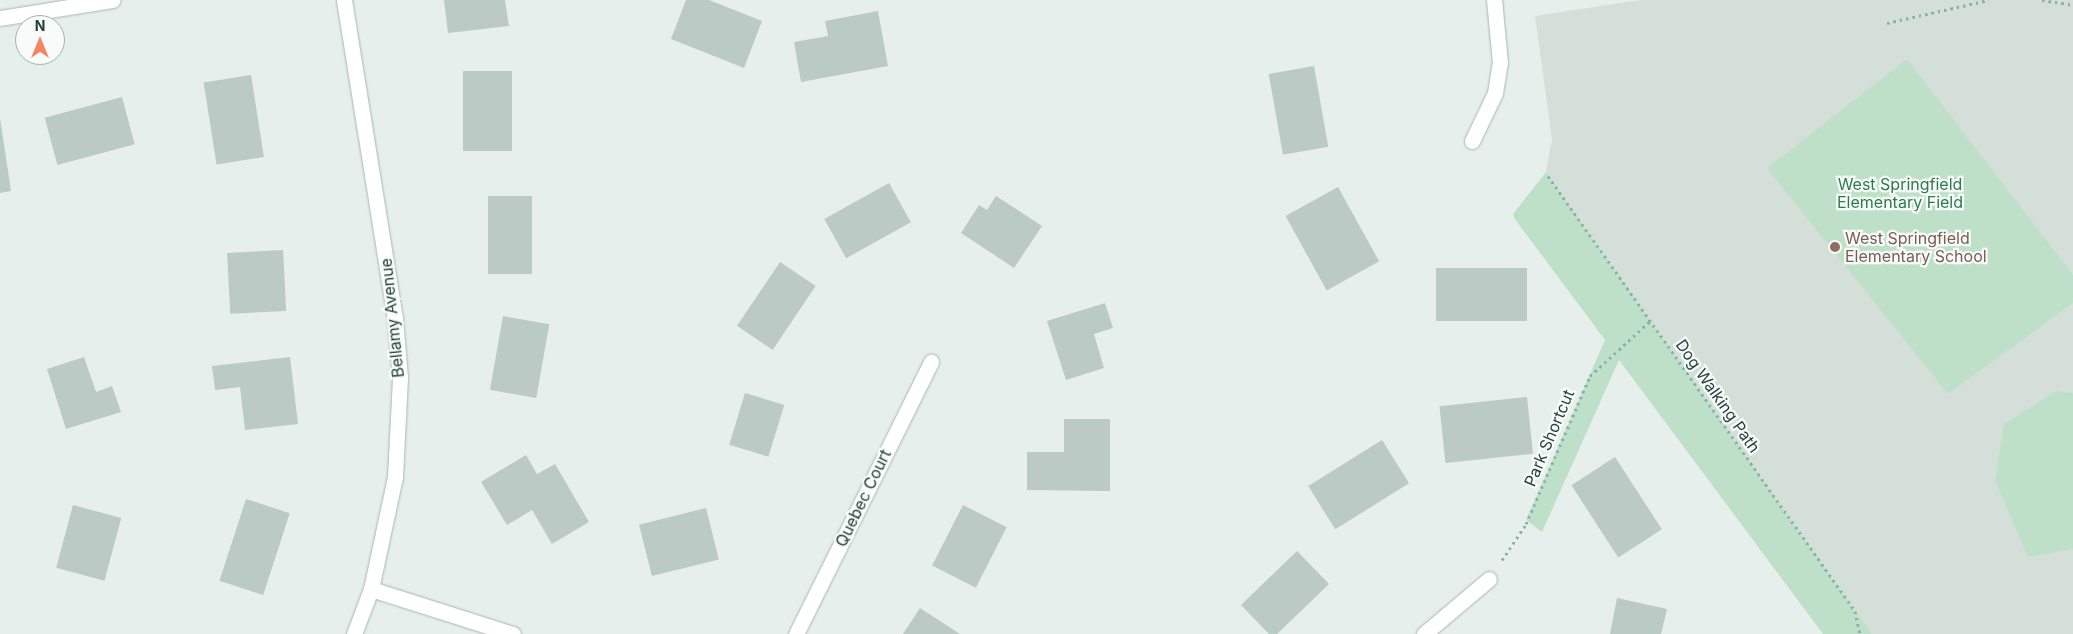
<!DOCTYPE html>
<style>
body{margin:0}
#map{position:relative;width:2073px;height:634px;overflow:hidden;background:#e6efeb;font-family:Inter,sans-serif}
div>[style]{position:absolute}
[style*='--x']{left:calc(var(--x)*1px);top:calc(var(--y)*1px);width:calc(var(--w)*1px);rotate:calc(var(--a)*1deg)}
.built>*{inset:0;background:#d4dfda}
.green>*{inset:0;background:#bfe0c8}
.building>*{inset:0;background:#bbcac4;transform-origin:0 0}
.path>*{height:3px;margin-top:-1.5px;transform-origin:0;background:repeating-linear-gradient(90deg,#86b3a5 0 2.5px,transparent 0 6.5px)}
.roads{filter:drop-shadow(0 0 1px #a8b8b2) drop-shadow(0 0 1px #a8b8b2)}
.minor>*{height:15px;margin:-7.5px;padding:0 7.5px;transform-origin:7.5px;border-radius:7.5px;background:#fff}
.dots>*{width:14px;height:14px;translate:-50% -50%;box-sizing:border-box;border:2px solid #f7fbf9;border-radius:50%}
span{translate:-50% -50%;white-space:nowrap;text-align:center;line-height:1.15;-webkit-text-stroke:4.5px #f7fbf9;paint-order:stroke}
.park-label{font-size:16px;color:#2d7a4b}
.education-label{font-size:16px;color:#785e54}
.left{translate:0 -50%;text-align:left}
.street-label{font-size:16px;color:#24423a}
.north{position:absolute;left:15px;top:15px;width:50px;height:50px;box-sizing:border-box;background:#f7fbf9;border:1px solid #a3b1ad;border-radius:50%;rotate:0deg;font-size:14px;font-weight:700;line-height:20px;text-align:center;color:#24423a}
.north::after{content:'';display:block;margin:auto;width:18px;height:22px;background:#f4845f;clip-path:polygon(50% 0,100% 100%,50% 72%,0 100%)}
</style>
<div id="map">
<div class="built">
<div style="clip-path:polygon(1640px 0,2073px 0,2073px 634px,1872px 634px,1546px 172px,1552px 139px,1535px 16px)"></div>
</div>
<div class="green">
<div style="clip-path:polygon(1907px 59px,2073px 275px,2073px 303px,1948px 394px,1767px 168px)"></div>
<div style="clip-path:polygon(1546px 172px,1872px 634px,1823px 634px,1619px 360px,1542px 532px,1526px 520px,1605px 340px,1514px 218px,1513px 214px)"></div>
<div style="clip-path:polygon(2056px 391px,2073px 393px,2073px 549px,2028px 557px,1995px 480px,2004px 424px)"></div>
</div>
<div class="building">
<div style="clip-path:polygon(444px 0,505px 0,509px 26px,448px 33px)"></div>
<div style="clip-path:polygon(686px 0,709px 0,762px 21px,744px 68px,671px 39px)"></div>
<div style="clip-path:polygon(878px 11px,888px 66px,801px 82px,794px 42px,828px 36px,825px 21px)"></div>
<div style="left:1314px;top:66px;width:82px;height:46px;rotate:80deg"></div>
<div style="left:463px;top:71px;width:49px;height:80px"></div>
<div style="left:251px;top:75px;width:83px;height:48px;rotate:81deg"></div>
<div style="left:122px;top:97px;width:49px;height:80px;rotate:75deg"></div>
<div style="clip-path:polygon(0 118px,11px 191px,0 193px)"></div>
<div style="left:889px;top:183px;width:45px;height:74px;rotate:61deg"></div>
<div style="left:1338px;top:187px;width:85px;height:60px;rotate:61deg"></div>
<div style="left:488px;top:196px;width:44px;height:78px"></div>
<div style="clip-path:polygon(996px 196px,1042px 226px,1014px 268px,961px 233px,979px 205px,987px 210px)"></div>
<div style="left:283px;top:250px;width:61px;height:56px;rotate:87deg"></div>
<div style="left:780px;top:262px;width:43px;height:77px;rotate:34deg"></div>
<div style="left:1436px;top:268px;width:91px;height:53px"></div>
<div style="clip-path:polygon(1105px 303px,1113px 328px,1094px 334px,1104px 368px,1066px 380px,1047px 321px)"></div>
<div style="left:503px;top:316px;width:47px;height:75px;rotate:10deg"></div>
<div style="clip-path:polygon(84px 357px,96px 392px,112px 386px,121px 412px,66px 429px,47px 369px)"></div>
<div style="clip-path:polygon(290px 357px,298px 424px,245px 430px,240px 387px,215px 390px,212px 366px)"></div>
<div style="left:745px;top:393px;width:41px;height:54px;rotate:17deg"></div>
<div style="left:1527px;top:397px;width:57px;height:88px;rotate:84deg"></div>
<div style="clip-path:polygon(1064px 419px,1110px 419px,1110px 491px,1027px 490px,1027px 452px,1064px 452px)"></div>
<div style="left:1382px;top:440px;width:51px;height:87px;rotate:58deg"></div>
<div style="clip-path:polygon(526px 455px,537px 474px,555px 464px,589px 522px,552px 544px,532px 510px,507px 525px,481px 482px)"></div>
<div style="left:1615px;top:457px;width:86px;height:52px;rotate:57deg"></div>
<div style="left:246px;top:499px;width:46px;height:86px;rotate:18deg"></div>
<div style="left:73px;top:505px;width:50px;height:65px;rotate:15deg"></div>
<div style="left:963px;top:505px;width:49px;height:68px;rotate:27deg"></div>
<div style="left:706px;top:508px;width:53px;height:69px;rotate:76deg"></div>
<div style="clip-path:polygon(1297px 551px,1329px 584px,1277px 634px,1269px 634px,1241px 605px)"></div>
<div style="clip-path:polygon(1617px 598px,1667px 609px,1661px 634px,1610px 634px)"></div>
<div style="clip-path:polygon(920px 608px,960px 634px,903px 634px)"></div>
</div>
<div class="path">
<div style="--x:2042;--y:0;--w:31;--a:9"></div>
<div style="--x:1887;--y:23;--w:104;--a:-12.8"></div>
<div style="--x:1548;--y:176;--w:532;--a:54.79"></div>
<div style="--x:1855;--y:611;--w:24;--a:78"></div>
<div style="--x:1502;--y:560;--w:43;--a:-56.3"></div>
<div style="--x:1526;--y:524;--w:161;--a:-66.6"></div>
<div style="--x:1590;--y:376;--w:81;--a:-42.5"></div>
</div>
<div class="roads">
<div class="minor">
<div style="--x:344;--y:0;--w:322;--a:80.9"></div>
<div style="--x:395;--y:318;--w:60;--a:85.2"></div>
<div style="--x:400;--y:378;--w:99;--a:92.9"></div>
<div style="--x:395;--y:477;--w:115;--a:102.1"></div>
<div style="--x:371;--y:589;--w:48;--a:110.7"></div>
<div style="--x:0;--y:18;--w:114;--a:-9.1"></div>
<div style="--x:1472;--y:141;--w:53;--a:-64.4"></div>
<div style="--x:1495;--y:93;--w:30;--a:-81"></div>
<div style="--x:1500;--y:63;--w:63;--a:-95.4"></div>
<div style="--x:371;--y:589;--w:149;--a:17.6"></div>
<div style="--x:796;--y:634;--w:304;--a:-63.6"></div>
<div style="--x:1424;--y:634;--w:85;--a:-40.2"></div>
</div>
</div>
<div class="dots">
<div style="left:1835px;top:247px;background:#8d6e63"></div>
</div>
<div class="park-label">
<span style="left:1900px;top:193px">West Springfield<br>Elementary Field</span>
</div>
<div class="education-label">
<span class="left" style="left:1845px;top:247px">West Springfield<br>Elementary School</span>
</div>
<div class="street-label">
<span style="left:392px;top:318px;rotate:-96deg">Bellamy Avenue</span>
<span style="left:1718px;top:396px;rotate:55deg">Dog Walking Path</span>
<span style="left:1549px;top:438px;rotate:-67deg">Park Shortcut</span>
<span style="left:863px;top:498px;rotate:-64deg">Quebec Court</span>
</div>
<div class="north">N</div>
</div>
